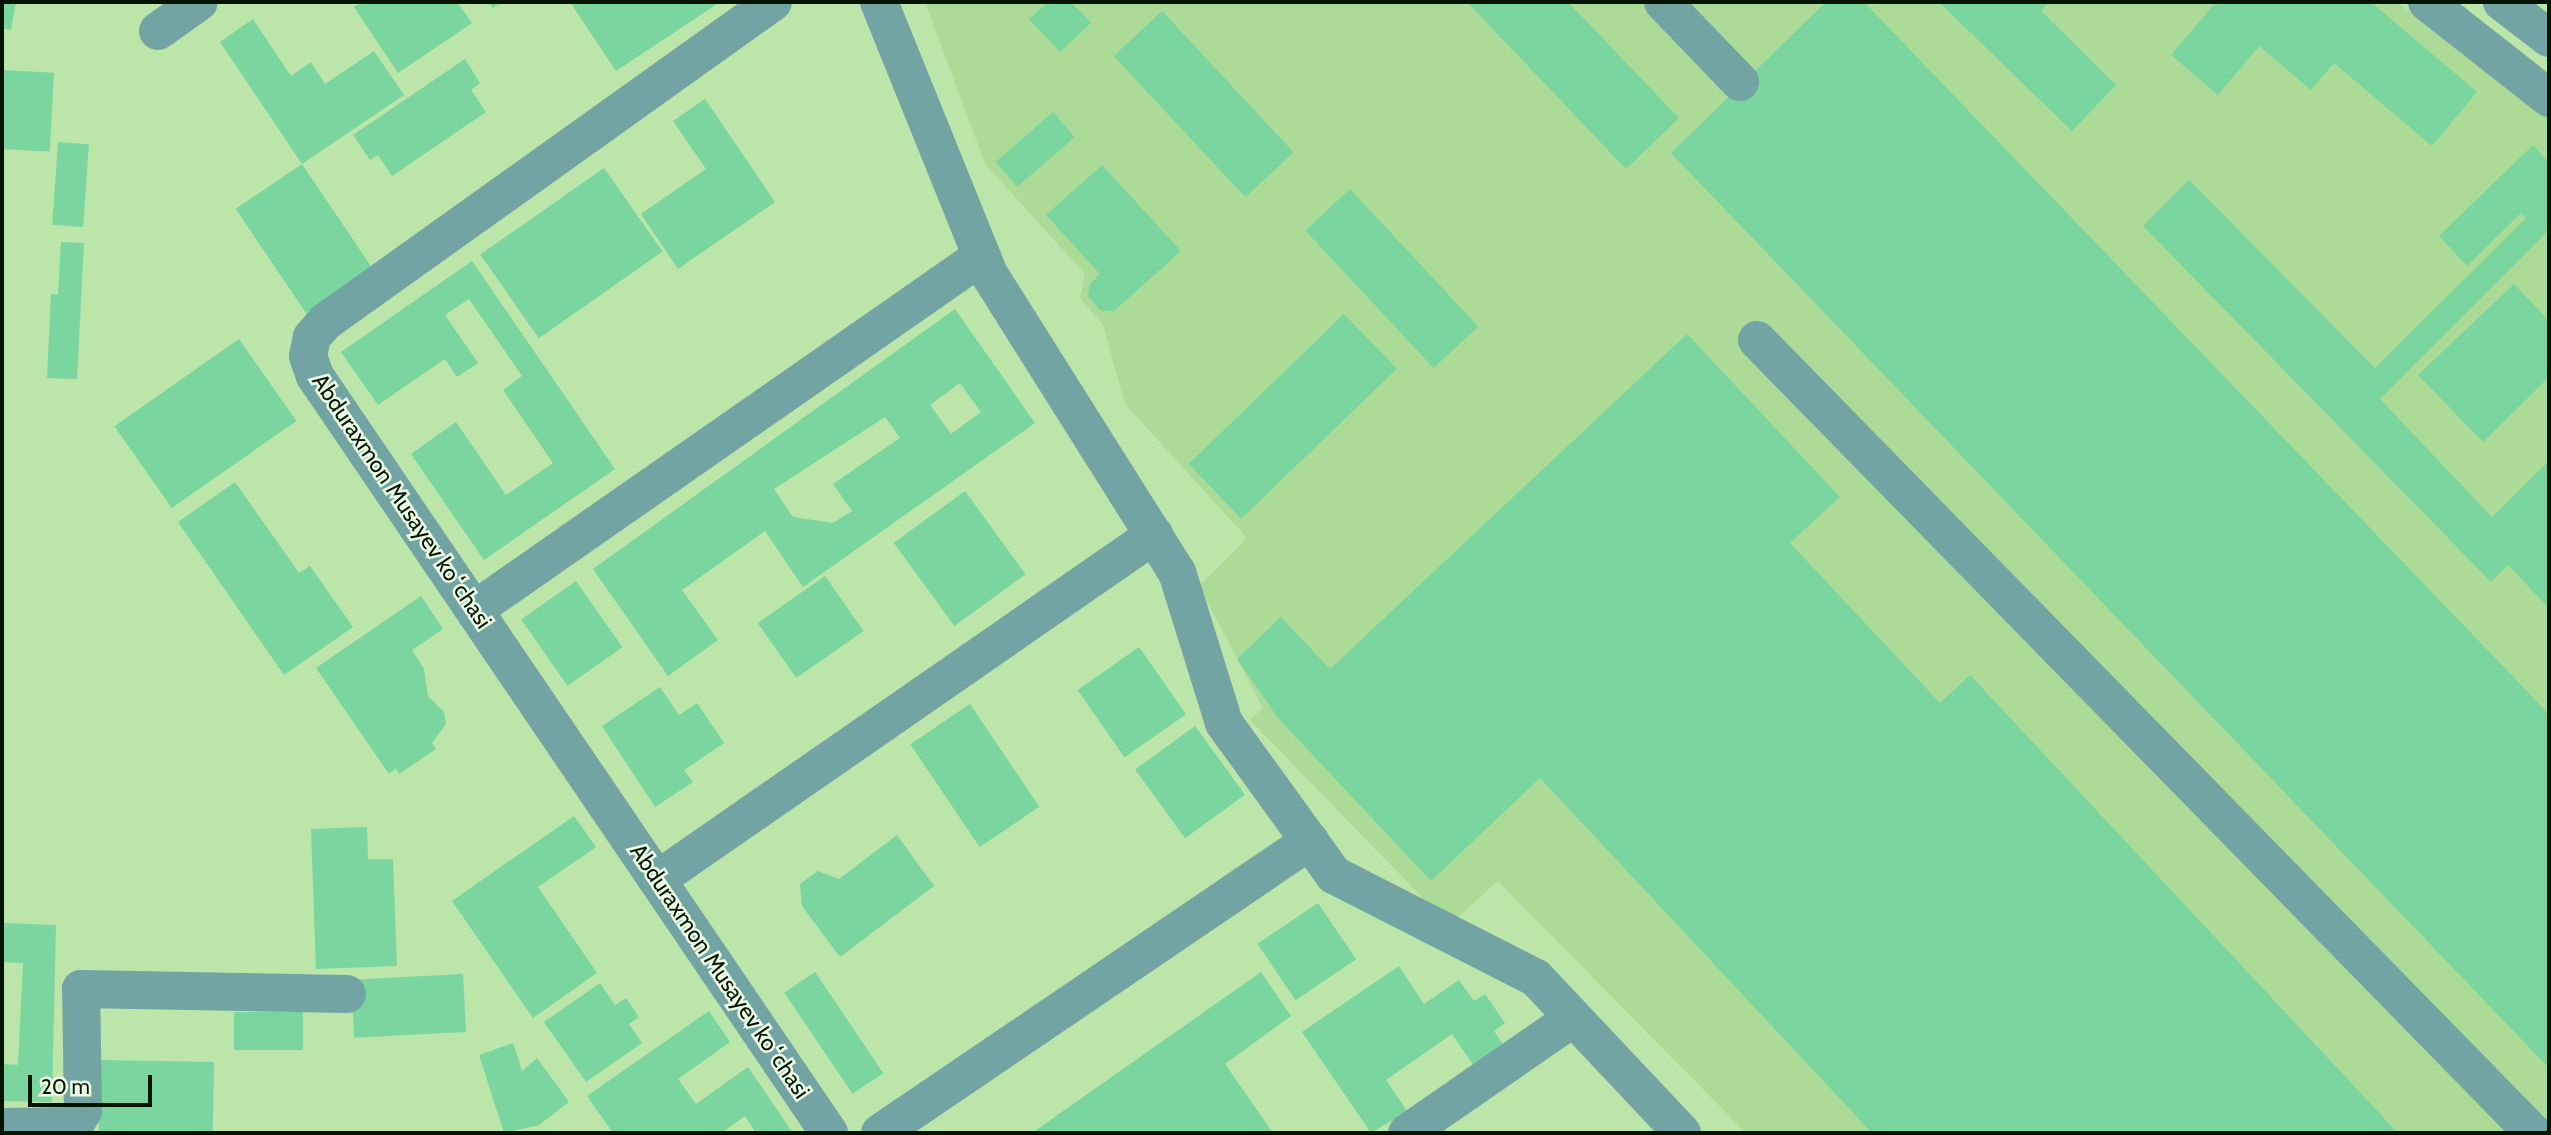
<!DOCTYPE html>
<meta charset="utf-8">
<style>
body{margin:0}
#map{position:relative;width:2551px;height:1135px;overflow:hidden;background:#bbe5a9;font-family:Cabin,sans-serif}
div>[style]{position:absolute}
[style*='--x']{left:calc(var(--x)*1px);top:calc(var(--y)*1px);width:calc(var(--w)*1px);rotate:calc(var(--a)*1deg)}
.built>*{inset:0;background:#acdb98}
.building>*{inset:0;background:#7ad59f;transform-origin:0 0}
.minor>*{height:38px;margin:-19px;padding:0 19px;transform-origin:19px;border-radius:19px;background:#72a4a4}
span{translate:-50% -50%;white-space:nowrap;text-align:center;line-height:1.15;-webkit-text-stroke:5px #ecfee5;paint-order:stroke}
.street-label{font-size:23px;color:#051301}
.frame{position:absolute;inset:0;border:4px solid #051301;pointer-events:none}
.scale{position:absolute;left:28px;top:1075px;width:124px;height:32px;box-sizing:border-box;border:4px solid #051301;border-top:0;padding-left:9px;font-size:21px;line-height:24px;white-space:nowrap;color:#051301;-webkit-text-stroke:5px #ecfee5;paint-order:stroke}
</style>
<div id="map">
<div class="built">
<div style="clip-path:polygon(925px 2px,2397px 2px,2549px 117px,2549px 1133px,1746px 1133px,1498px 881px,1449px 925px,1250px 720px,1263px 708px,1199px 586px,1247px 538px,1125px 404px,1103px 325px,1080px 298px,1085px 274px,985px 164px)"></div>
</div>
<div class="building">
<div style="clip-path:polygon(2px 2px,16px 2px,11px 30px,2px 28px)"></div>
<div style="clip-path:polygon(362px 2px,457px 2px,472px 23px,398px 73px,354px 7px)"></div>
<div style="clip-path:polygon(488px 2px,503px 2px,493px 8px)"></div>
<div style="clip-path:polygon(570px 2px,720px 2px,616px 71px)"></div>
<div style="clip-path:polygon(1048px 2px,1071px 2px,1091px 23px,1060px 52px,1029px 19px)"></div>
<div style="clip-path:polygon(1467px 2px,1568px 2px,1679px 118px,1626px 169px)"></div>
<div style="clip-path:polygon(1826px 2px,1864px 2px,2549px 714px,2549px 1068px,1671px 153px)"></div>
<div style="clip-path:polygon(1939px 2px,2049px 2px,2041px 11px,2116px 85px,2072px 131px)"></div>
<div style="clip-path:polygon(2216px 2px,2371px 2px,2477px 92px,2432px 146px,2334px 63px,2311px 90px,2259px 46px,2218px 95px,2171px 55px)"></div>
<div style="left:1162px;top:11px;width:193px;height:66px;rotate:47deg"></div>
<div style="clip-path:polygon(253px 19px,291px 76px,311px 62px,325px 84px,374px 51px,404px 95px,302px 164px,220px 42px)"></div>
<div style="clip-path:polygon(465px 59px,480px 83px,471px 90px,486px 112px,392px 176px,378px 155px,370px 160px,353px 135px)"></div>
<div style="left:2px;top:70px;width:52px;height:79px;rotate:3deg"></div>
<div style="clip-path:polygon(705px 99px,775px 202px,678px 269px,641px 214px,706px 169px,673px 121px)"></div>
<div style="left:1053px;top:112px;width:33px;height:76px;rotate:49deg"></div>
<div style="left:58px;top:142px;width:31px;height:83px;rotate:4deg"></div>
<div style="clip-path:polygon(2533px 145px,2549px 162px,2549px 230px,2380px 399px,2492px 517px,2549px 461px,2549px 608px,2508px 565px,2491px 582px,2143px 226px,2189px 180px,2375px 368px,2526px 218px,2521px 213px,2467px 266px,2439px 236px)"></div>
<div style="left:302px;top:164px;width:126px;height:80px;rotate:56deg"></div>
<div style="clip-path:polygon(1102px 165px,1181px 251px,1114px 311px,1101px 311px,1088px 296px,1090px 284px,1100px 274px,1046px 215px)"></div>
<div style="left:604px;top:168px;width:102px;height:151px;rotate:55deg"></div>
<div style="left:1350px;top:189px;width:188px;height:61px;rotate:47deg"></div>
<div style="clip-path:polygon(61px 242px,84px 243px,77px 379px,47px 378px,51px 294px,58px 295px)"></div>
<div style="clip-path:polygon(472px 261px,615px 469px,484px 560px,411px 454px,456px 422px,506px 495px,553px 463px,503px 390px,522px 376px,469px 299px,445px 315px,478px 363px,457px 377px,445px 359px,378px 405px,341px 352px)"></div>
<div style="clip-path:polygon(2514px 284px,2549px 321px,2549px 377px,2483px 442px,2418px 375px)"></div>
<div style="clip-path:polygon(evenodd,955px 309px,1035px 423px,803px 587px,765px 531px,682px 590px,718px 640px,668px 676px,593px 569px,955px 309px,960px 383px,981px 412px,951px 434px,930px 405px,960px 383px,955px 309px,885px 417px,900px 438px,833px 484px,852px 511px,833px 523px,793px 517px,774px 489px,885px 417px)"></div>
<div style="left:1344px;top:314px;width:76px;height:216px;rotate:46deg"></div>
<div style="clip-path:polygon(1687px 334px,1840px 497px,1790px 543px,1940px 703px,1970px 675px,2398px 1133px,1872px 1133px,1540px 778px,1431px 881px,1278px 718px,1237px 659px,1281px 617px,1330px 669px)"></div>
<div style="left:239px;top:339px;width:100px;height:152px;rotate:55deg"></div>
<div style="clip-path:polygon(235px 482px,299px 573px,310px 566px,353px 627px,284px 675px,178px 522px)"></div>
<div style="left:965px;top:491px;width:103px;height:88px;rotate:54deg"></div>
<div style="left:825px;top:576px;width:67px;height:82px;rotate:55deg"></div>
<div style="left:576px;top:581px;width:81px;height:67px;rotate:55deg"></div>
<div style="clip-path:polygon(421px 596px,443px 629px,412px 650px,424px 669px,428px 696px,444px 712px,446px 724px,432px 743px,436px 749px,399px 774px,396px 768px,389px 774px,316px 668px)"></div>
<div style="left:1139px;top:647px;width:82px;height:75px;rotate:55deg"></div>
<div style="clip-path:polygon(660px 687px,679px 715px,697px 703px,724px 743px,684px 770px,693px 782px,655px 807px,602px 726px)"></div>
<div style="left:970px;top:704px;width:124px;height:72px;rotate:56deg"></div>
<div style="left:1195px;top:726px;width:85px;height:74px;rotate:54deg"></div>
<div style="clip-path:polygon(574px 816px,596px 847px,538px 887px,597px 973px,533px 1018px,452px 901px)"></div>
<div style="clip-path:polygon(367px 827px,368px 859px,393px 859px,397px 966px,316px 969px,311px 829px)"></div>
<div style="clip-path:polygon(897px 835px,934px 886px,840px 957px,802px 906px,800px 884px,818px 871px,839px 879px)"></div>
<div style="left:1318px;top:903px;width:68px;height:73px;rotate:56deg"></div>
<div style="clip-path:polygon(2px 923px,56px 925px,52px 1102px,2px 1101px,2px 1064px,18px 1065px,23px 963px,2px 962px)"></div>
<div style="clip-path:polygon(1399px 966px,1424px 1004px,1459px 980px,1474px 1001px,1485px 994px,1505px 1023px,1494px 1031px,1504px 1046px,1474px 1066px,1452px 1034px,1386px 1080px,1407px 1111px,1371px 1133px,1302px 1032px)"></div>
<div style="left:815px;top:972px;width:122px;height:37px;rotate:56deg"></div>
<div style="clip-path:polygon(1261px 972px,1291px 1016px,1225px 1064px,1273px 1133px,1032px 1133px)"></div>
<div style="left:463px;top:974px;width:58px;height:112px;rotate:87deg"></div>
<div style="clip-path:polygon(600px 983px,615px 1005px,626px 998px,639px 1017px,629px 1024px,642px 1043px,586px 1082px,544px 1022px)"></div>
<div style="clip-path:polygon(709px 1011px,730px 1042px,678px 1079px,696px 1104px,748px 1067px,793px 1133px,756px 1133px,745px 1116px,721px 1133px,613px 1133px,587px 1096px)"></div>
<div style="left:303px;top:1012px;width:38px;height:69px;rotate:90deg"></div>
<div style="clip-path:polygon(513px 1043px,522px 1071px,537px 1058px,569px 1102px,539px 1125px,504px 1133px,479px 1055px)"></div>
<div style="left:100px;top:1060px;width:114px;height:73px;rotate:1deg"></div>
</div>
<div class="minor">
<div style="--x:773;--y:2;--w:551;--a:144.46"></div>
<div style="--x:325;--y:322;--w:20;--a:131"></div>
<div style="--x:312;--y:337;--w:19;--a:102"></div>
<div style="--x:308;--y:356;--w:21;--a:71"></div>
<div style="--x:315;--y:376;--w:915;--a:55.82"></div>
<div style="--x:879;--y:2;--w:293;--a:68"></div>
<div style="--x:989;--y:274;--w:352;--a:57.8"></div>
<div style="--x:1177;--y:572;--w:158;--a:72.7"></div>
<div style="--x:1224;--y:723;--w:188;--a:54.1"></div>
<div style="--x:1334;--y:875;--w:227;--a:27"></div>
<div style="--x:1536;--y:978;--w:213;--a:46.7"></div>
<div style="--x:1663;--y:2;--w:111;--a:46.1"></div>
<div style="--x:2427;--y:2;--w:155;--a:38.2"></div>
<div style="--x:2502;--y:2;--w:59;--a:37.5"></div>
<div style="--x:158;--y:31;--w:50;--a:-35.3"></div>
<div style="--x:1757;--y:340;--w:1110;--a:45.62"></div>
<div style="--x:474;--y:610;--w:619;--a:-34.87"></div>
<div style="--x:658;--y:879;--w:604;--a:-34.74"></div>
<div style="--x:2;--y:1127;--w:72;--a:-0.8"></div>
<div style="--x:74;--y:1126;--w:17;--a:-59"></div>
<div style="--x:83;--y:1111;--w:122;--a:-90.9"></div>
<div style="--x:81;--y:989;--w:266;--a:1.1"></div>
<div style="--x:880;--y:1133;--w:520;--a:-34.18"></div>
<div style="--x:1407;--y:1133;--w:202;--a:-34.7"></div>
</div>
<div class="street-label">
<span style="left:402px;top:501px;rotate:56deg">Abduraxmon Musayev koʻchasi</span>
<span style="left:720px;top:971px;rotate:56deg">Abduraxmon Musayev koʻchasi</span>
</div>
<div class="frame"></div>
<div class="scale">20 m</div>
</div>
